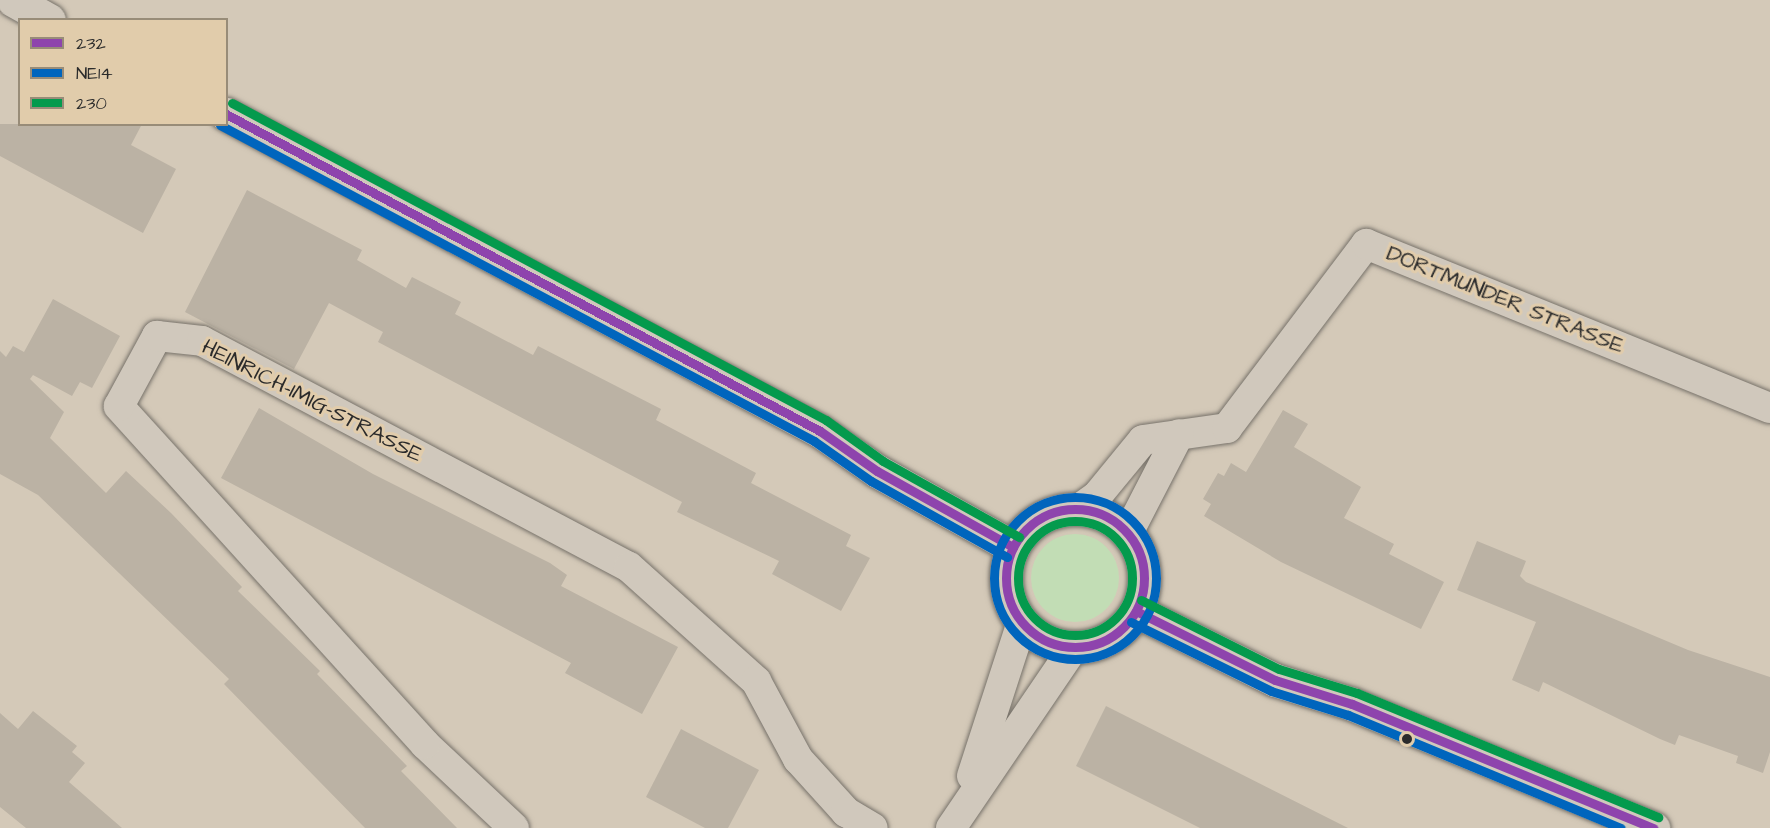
<!DOCTYPE html>
<style>
body{margin:0}
#map{position:relative;width:1770px;height:828px;overflow:hidden;background:#d4c9b8;font-family:"Architects Daughter",sans-serif}
div>[style]{position:absolute}
[style*='--x']{left:calc(var(--x)*1px);top:calc(var(--y)*1px);width:calc(var(--w)*1px);rotate:calc(var(--a)*1deg)}
.green>*{inset:0;background:#c2ddb5}
.round{border-radius:50%}
.building>*{inset:0;background:#bbb2a4}
.roads{filter:drop-shadow(0 0 2px #77726a) drop-shadow(0 0 2px #77726a)}
.minor>*{height:30px;margin:-15px;padding:0 15px;transform-origin:15px;border-radius:15px;background:#d0c8bc}
.secondary>*{height:33px;margin:-16.5px;padding:0 16.5px;transform-origin:16.5px;border-radius:16.5px;background:#d0c8bc}
.secondary>.ring{margin:-16.5px;padding:0;box-sizing:content-box;background:none;border:33px solid #d0c8bc;border-radius:50%}
.bus-1>*{height:9px;margin:-4.5px;padding:0 4.5px;transform-origin:4.5px;border-radius:4.5px;background:#8e44ad}
.bus-1>.ring{margin:-4.5px;padding:0;box-sizing:content-box;background:none;border:9px solid #8e44ad;border-radius:50%}
.bus-2>*{height:9px;margin:-4.5px;padding:0 4.5px;transform-origin:4.5px;border-radius:4.5px;background:#0065bd}
.bus-2>.ring{margin:-4.5px;padding:0;box-sizing:content-box;background:none;border:9px solid #0065bd;border-radius:50%}
.bus-3>*{height:9px;margin:-4.5px;padding:0 4.5px;transform-origin:4.5px;border-radius:4.5px;background:#049a4d}
.bus-3>.ring{margin:-4.5px;padding:0;box-sizing:content-box;background:none;border:9px solid #049a4d;border-radius:50%}
.dots>*{width:16px;height:16px;translate:-50% -50%;box-sizing:border-box;border:3px solid #e1ccab;border-radius:50%}
span{translate:-50% -50%;white-space:nowrap;text-align:center;line-height:1.15;-webkit-text-stroke:6px #e1ccab;paint-order:stroke}
.street-label{font-size:22px;color:#2b2b2b}
.legend{position:absolute;left:18px;top:18px;width:210px;height:108px;box-sizing:border-box;background:#e1ccab;border:2px solid #988c78;margin:0;padding:8px 10px;list-style:none;font-size:18px;color:#2b2b2b}
.legend li{display:flex;align-items:center;gap:12px;height:30px}
.legend b{width:30px;border:2px solid #988c78}
</style>
<div id="map">
<div class="green">
<div class="round" style="left:1031px;top:534px;width:88px;height:88px"></div>
</div>
<div class="building">
<div style="clip-path:polygon(0 124px,142px 124px,131px 145px,176px 169px,143px 233px,0 156px)"></div>
<div style="clip-path:polygon(247px 190px,362px 250px,357px 260px,406px 288px,412px 277px,461px 302px,455px 314px,533px 355px,538px 346px,661px 409px,656px 420px,756px 473px,751px 483px,851px 535px,846px 546px,870px 558px,841px 611px,772px 574px,779px 561px,677px 512px,682px 502px,378px 342px,383px 332px,329px 303px,294px 369px,185px 312px)"></div>
<div style="clip-path:polygon(53px 299px,120px 336px,92px 388px,80px 382px,72px 396px,33px 375px,30px 379px,64px 412px,50px 438px,106px 493px,126px 471px,171px 513px,242px 587px,238px 591px,320px 671px,317px 674px,407px 766px,401px 771px,457px 828px,365px 828px,224px 684px,229px 679px,38px 495px,0 474px,0 351px,6px 357px,13px 346px,24px 352px)"></div>
<div style="clip-path:polygon(259px 408px,373px 474px,550px 563px,567px 575px,561px 586px,678px 647px,642px 714px,565px 673px,571px 663px,221px 478px)"></div>
<div style="clip-path:polygon(1283px 410px,1308px 424px,1294px 447px,1361px 487px,1344px 518px,1394px 544px,1389px 554px,1444px 582px,1421px 629px,1281px 562px,1204px 516px,1211px 504px,1203px 499px,1218px 473px,1224px 476px,1231px 463px,1246px 472px)"></div>
<div style="clip-path:polygon(1477px 541px,1526px 561px,1520px 576px,1526px 582px,1688px 650px,1770px 677px,1770px 752px,1763px 773px,1736px 763px,1738px 756px,1679px 735px,1675px 745px,1660px 739px,1543px 682px,1539px 692px,1512px 680px,1536px 622px,1457px 590px)"></div>
<div style="clip-path:polygon(1106px 706px,1225px 766px,1348px 828px,1200px 828px,1076px 766px)"></div>
<div style="clip-path:polygon(33px 711px,77px 746px,72px 752px,85px 763px,69px 782px,122px 828px,26px 828px,0 807px,0 713px,18px 729px)"></div>
<div style="clip-path:polygon(681px 729px,759px 770px,728px 828px,705px 828px,646px 797px)"></div>
</div>
<div class="roads">
<div class="minor">
<div style="--x:1079;--y:509;--w:22;--a:-36"></div>
<div style="--x:1097;--y:496;--w:72;--a:-50.6"></div>
<div style="--x:1143;--y:440;--w:85;--a:-8.1"></div>
<div style="--x:1227;--y:428;--w:231;--a:-52.9"></div>
<div style="--x:1366;--y:244;--w:436;--a:22.1"></div>
<div style="--x:1128;--y:533;--w:111;--a:-62.7"></div>
<div style="--x:972;--y:776;--w:162;--a:-72"></div>
<div style="--x:514;--y:828;--w:122;--a:-136.7"></div>
<div style="--x:425;--y:744;--w:456;--a:-132.2"></div>
<div style="--x:119;--y:406;--w:80;--a:-61.5"></div>
<div style="--x:157;--y:336;--w:45;--a:6.3"></div>
<div style="--x:202;--y:341;--w:483;--a:27.9"></div>
<div style="--x:629;--y:567;--w:171;--a:41.9"></div>
<div style="--x:756;--y:681;--w:89;--a:61.7"></div>
<div style="--x:798;--y:759;--w:72;--a:47.8"></div>
<div style="--x:846;--y:812;--w:31;--a:31"></div>
<div style="--x:951;--y:828;--w:219;--a:-55.8"></div>
</div>
<div class="secondary">
<div style="--x:13;--y:0;--w:41;--a:29.1"></div>
<div style="--x:226;--y:114;--w:673;--a:28.09"></div>
<div style="--x:820;--y:431;--w:70;--a:35.1"></div>
<div style="--x:877;--y:471;--w:156;--a:29.2"></div>
<div class="ring" style="left:1006px;top:509px;width:105px;height:105px"></div>
<div style="--x:1136;--y:611;--w:155;--a:26.4"></div>
<div style="--x:1275;--y:680;--w:81;--a:17.3"></div>
<div style="--x:1352;--y:704;--w:326;--a:22.4"></div>
</div>
</div>
<div class="bus-1">
<div style="--x:226;--y:114;--w:673;--a:28.09"></div>
<div style="--x:820;--y:431;--w:70;--a:35.1"></div>
<div style="--x:877;--y:471;--w:156;--a:29.2"></div>
<div class="ring" style="left:1006px;top:509px;width:129px;height:129px"></div>
<div style="--x:1136;--y:611;--w:155;--a:26.4"></div>
<div style="--x:1275;--y:680;--w:81;--a:17.3"></div>
<div style="--x:1352;--y:704;--w:326;--a:22.4"></div>
</div>
<div class="bus-2">
<div style="--x:220;--y:125;--w:673;--a:28.01"></div>
<div style="--x:814;--y:441;--w:70;--a:35.1"></div>
<div style="--x:871;--y:481;--w:156;--a:29.2"></div>
<div class="ring" style="left:994px;top:497px;width:153px;height:153px"></div>
<div style="--x:1131;--y:622;--w:156;--a:26.2"></div>
<div style="--x:1271;--y:691;--w:81;--a:17.3"></div>
<div style="--x:1348;--y:715;--w:295;--a:22.5"></div>
</div>
<div class="bus-3">
<div style="--x:232;--y:103;--w:673;--a:28.09"></div>
<div style="--x:826;--y:420;--w:70;--a:35.7"></div>
<div style="--x:883;--y:461;--w:156;--a:29.2"></div>
<div class="ring" style="left:1018px;top:521px;width:105px;height:105px"></div>
<div style="--x:1141;--y:600;--w:154;--a:26.6"></div>
<div style="--x:1279;--y:669;--w:82;--a:17.1"></div>
<div style="--x:1357;--y:693;--w:326;--a:22.4"></div>
</div>
<div class="dots">
<div style="left:1407px;top:739px;background:#2b2b2b"></div>
</div>
<div class="street-label">
<span style="left:1505px;top:300px;rotate:22deg">DORTMUNDER STRASSE</span>
<span style="left:312px;top:401px;rotate:27deg">HEINRICH-IMIG-STRASSE</span>
</div>
<ul class="legend">
<li><b style="height:8px;background:#8e44ad"></b>232</li>
<li><b style="height:8px;background:#0065bd"></b>NE14</li>
<li><b style="height:8px;background:#049a4d"></b>230</li>
</ul>
</div>
